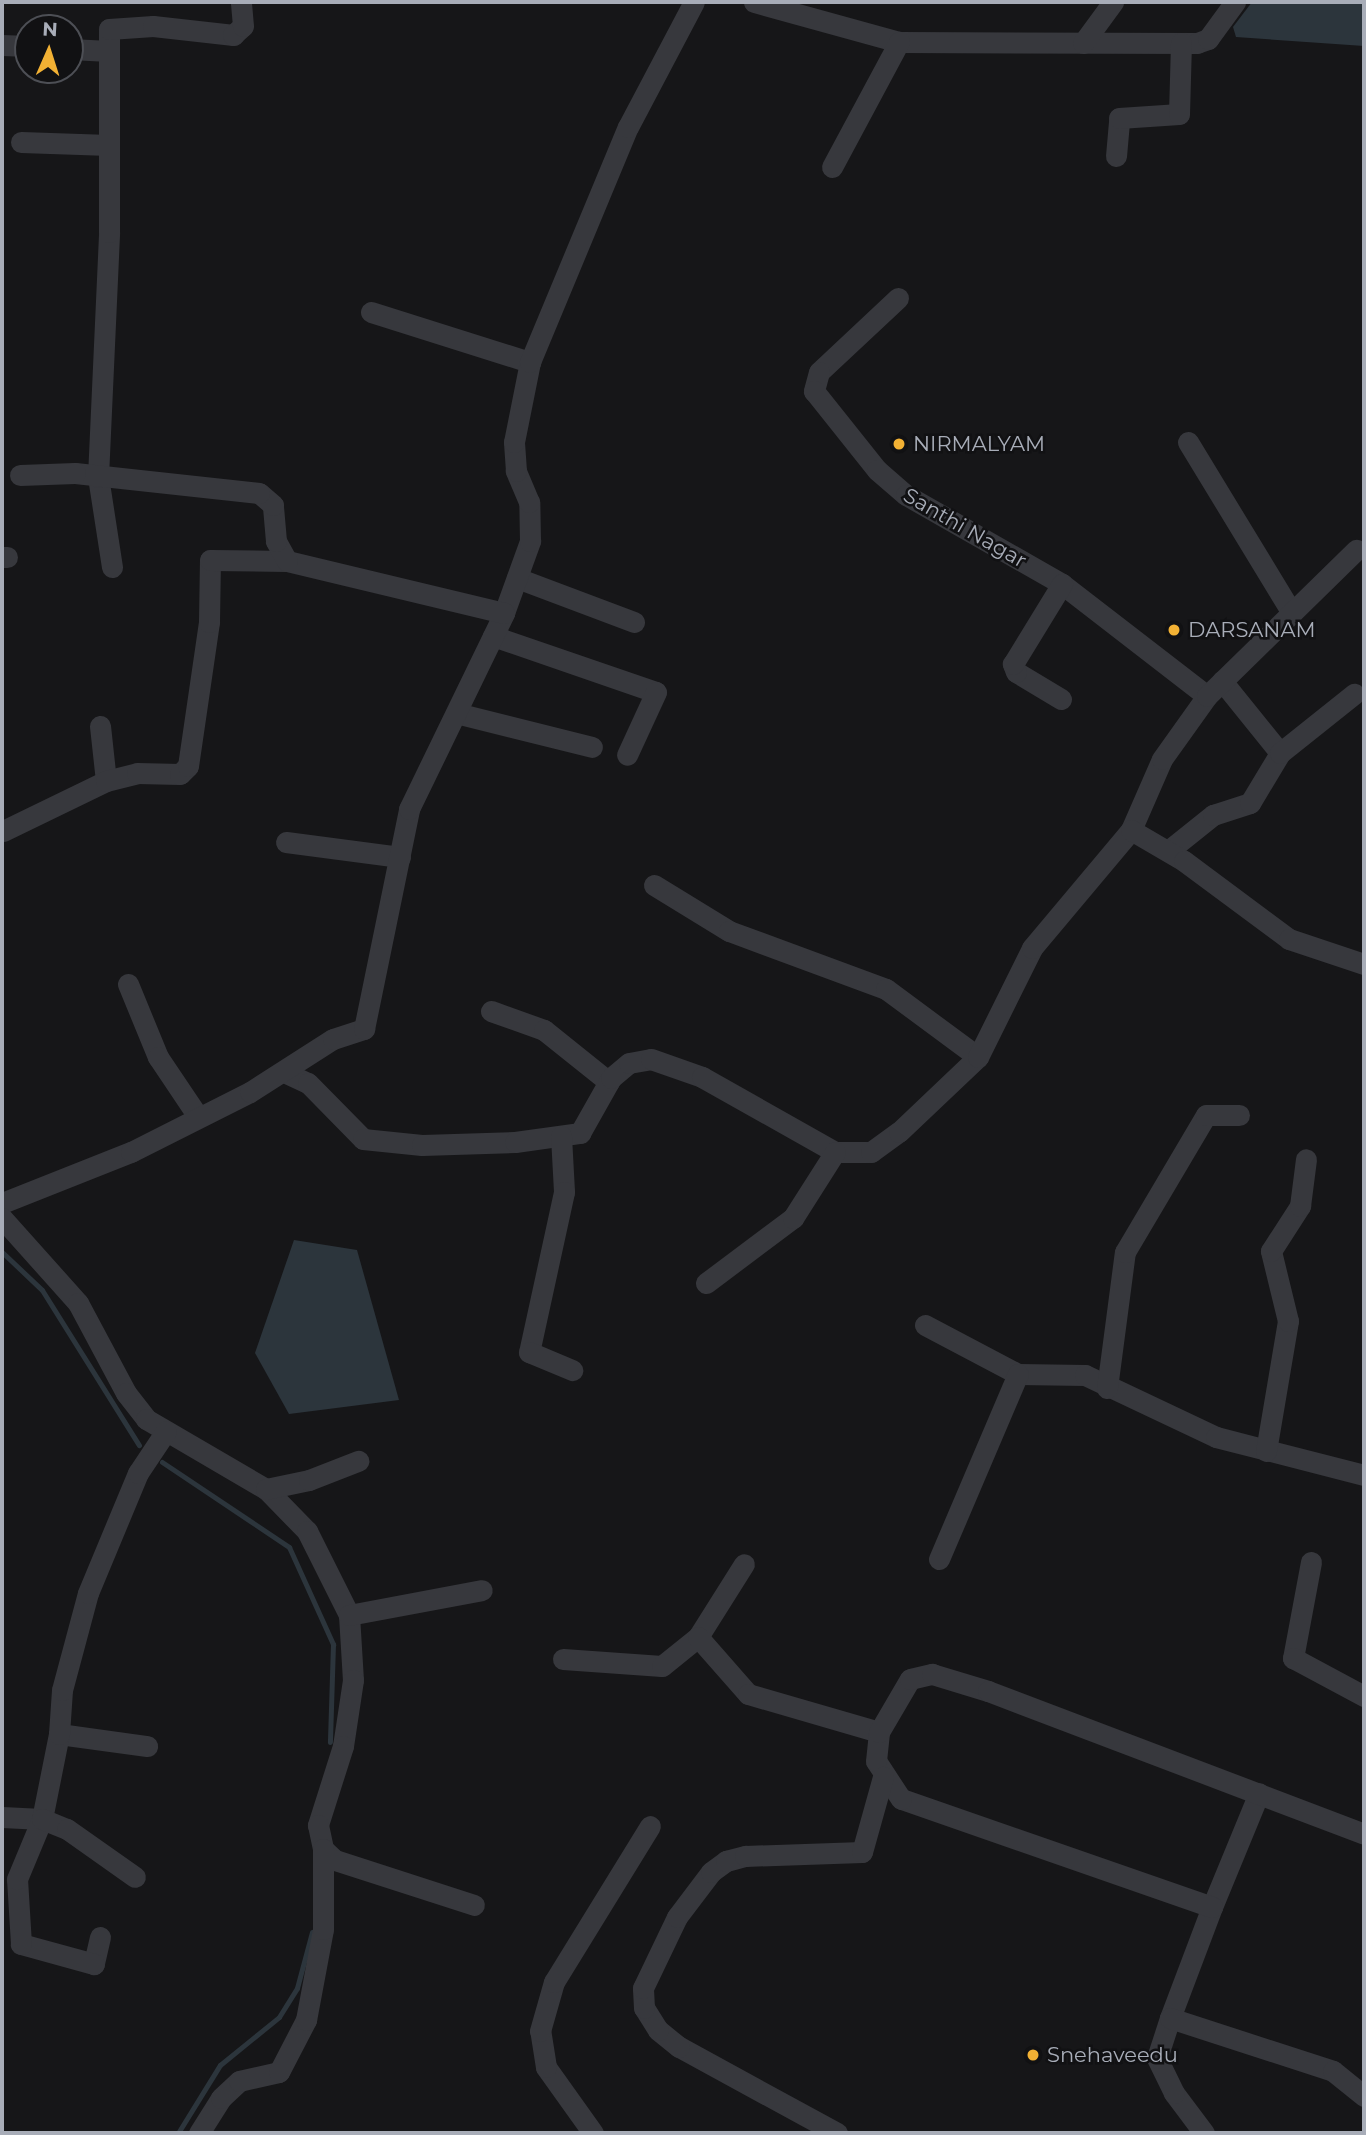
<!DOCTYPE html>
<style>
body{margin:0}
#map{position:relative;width:1366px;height:2135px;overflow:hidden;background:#161618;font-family:Montserrat,sans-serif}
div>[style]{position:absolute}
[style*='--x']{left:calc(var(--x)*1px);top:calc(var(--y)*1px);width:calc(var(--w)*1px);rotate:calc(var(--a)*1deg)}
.water>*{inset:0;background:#2c353c}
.stream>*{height:5px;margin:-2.5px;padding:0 2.5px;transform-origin:2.5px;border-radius:2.5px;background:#2c353c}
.minor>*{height:21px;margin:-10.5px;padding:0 10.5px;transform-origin:10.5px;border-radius:10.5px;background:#37383d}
.dots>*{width:19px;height:19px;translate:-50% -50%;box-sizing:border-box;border:4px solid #111113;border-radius:50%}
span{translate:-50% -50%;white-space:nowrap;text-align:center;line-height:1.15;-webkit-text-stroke:5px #111113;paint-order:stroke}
.poi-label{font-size:21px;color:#a8adb8}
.left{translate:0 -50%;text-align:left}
.street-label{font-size:21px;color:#a8adb8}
.frame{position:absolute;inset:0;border:4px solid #a8adb8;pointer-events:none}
.north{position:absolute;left:14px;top:14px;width:70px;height:70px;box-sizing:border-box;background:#111113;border:2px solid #4d4f55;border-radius:50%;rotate:3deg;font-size:19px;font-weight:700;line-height:28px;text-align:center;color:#a8adb8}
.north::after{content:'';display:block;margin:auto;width:24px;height:32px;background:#f2b134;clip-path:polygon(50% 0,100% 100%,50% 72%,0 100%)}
</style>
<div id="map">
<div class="water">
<div style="clip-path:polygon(1252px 2px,1364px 2px,1364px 46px,1236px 37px,1233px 27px)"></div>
<div style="clip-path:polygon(294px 1240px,357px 1250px,399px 1400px,289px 1414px,255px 1353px)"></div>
</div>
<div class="stream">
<div style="--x:2;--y:1252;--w:55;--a:43.5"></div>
<div style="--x:42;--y:1290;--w:183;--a:58"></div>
<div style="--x:162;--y:1462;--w:153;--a:33.8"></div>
<div style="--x:289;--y:1547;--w:107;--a:65.6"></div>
<div style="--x:333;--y:1644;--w:98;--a:91.8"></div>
<div style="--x:178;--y:2133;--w:80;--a:-58.3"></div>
<div style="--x:220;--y:2065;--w:76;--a:-39.1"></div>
<div style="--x:279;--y:2017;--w:34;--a:-58"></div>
<div style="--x:297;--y:1988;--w:58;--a:-75"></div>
</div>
<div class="minor">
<div style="--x:754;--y:2;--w:150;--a:15.4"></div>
<div style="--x:899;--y:42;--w:298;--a:0.2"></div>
<div style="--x:1197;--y:43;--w:12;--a:-20"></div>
<div style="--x:1208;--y:39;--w:46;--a:-53.9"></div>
<div style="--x:1083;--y:43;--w:51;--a:-53.8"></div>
<div style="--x:2;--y:45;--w:26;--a:2"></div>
<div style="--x:70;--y:49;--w:39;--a:3"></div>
<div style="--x:21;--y:142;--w:88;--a:2"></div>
<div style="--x:1116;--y:156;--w:38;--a:-85"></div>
<div style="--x:1119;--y:118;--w:60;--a:-3.8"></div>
<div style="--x:1179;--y:114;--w:71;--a:-88.4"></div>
<div style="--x:832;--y:167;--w:142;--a:-61.8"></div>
<div style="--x:898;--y:298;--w:108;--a:136.9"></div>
<div style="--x:819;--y:372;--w:20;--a:105"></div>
<div style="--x:814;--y:391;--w:101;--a:51.4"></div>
<div style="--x:877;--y:470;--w:38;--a:41"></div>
<div style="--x:906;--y:495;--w:180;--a:29.7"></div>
<div style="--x:1062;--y:584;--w:183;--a:37.7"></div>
<div style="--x:371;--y:312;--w:167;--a:17.5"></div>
<div style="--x:1188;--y:442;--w:200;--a:58.7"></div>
<div style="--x:2;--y:557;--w:5;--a:0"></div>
<div style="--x:112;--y:567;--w:91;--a:-98.8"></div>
<div style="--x:98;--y:477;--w:245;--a:-87.4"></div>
<div style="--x:109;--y:232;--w:203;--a:-90"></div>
<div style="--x:109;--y:29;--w:44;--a:-3.9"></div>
<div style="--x:153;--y:26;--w:81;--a:6.4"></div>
<div style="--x:233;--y:35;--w:13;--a:-42"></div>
<div style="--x:243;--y:26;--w:24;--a:-95"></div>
<div style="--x:517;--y:578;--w:125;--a:20.6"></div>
<div style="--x:504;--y:613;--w:77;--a:-70.1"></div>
<div style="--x:530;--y:541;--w:39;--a:-91"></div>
<div style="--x:529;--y:502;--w:34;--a:-113"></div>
<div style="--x:516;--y:471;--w:29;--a:-94"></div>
<div style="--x:514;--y:442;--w:82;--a:-78.7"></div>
<div style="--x:530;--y:362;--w:255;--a:-67.4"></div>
<div style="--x:628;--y:127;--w:141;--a:-62.2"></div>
<div style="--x:493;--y:636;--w:172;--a:19"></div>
<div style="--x:656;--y:692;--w:69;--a:114.7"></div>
<div style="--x:1222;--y:681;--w:92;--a:51.1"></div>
<div style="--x:1061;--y:699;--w:52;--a:-149"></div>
<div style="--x:1016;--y:672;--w:9;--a:-111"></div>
<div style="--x:1013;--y:664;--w:94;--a:-58.5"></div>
<div style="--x:456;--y:713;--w:140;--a:14"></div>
<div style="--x:100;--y:726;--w:55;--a:83.8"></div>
<div style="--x:1131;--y:830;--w:77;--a:-66.4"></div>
<div style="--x:1162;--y:759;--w:77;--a:-54.5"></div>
<div style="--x:1207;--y:696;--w:209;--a:-44.4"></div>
<div style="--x:3;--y:831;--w:114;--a:-25.9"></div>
<div style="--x:106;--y:781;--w:32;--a:-14"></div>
<div style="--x:137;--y:773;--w:43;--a:1.3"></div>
<div style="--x:180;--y:774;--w:11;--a:-45"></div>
<div style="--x:188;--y:766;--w:146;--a:-81.7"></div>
<div style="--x:209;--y:622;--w:62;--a:-89.1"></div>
<div style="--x:210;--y:560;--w:77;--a:0.7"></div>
<div style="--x:286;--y:842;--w:115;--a:7.5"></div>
<div style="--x:1168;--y:851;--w:58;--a:-38.7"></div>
<div style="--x:1213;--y:815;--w:39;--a:-18"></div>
<div style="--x:1250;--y:803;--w:58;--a:-59"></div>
<div style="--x:1280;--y:753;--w:95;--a:-38.6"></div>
<div style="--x:654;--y:885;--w:88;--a:31.5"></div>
<div style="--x:729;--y:931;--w:167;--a:20.3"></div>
<div style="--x:886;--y:989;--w:114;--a:36.5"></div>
<div style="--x:128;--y:984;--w:79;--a:67.7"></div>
<div style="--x:158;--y:1057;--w:70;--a:56.1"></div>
<div style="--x:491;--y:1011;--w:56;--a:19.7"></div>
<div style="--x:544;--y:1030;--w:83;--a:38.7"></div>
<div style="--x:284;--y:1072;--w:26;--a:25"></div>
<div style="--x:308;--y:1083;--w:78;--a:45.5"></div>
<div style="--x:363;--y:1139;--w:59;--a:5.8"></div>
<div style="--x:422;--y:1145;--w:93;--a:-1.8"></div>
<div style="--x:515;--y:1142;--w:66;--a:-7.9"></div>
<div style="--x:580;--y:1133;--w:63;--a:-60.6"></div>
<div style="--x:611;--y:1078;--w:23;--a:-40"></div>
<div style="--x:629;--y:1063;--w:22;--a:-10"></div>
<div style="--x:651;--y:1059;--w:54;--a:19.4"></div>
<div style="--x:702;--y:1077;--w:153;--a:29.4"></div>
<div style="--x:835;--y:1152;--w:36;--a:0"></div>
<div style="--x:871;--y:1152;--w:34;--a:-36"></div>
<div style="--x:899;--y:1132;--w:109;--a:-43.5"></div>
<div style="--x:978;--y:1057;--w:122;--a:-63.6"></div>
<div style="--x:1032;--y:948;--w:154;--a:-50"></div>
<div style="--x:1131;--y:830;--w:61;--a:30.3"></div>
<div style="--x:1184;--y:861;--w:131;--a:36.6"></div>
<div style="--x:1289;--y:939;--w:79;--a:18.4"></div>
<div style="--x:561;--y:1136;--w:56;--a:86.9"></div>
<div style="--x:564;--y:1192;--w:164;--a:102.3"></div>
<div style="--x:529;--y:1352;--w:47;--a:22.7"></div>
<div style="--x:2;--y:1203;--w:139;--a:-21.6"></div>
<div style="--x:131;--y:1152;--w:133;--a:-26.8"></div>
<div style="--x:250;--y:1092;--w:98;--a:-32.6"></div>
<div style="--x:333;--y:1039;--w:33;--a:-18"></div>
<div style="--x:364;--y:1029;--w:225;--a:-78.4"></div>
<div style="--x:409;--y:809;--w:218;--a:-64.1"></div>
<div style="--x:504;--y:613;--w:223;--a:-166.5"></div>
<div style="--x:287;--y:561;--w:23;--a:-119"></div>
<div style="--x:276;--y:541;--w:36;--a:-95"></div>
<div style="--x:273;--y:505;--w:18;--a:-139"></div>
<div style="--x:259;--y:493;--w:185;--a:-173.8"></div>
<div style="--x:75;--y:473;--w:55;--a:177.9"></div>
<div style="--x:2;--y:1218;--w:114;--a:48.2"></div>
<div style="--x:78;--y:1303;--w:102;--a:61.9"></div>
<div style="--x:126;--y:1393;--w:33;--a:52"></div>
<div style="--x:146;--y:1419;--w:139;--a:30.3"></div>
<div style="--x:266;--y:1489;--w:59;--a:45.7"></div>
<div style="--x:307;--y:1531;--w:94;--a:63.4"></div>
<div style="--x:349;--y:1615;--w:65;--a:86.5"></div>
<div style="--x:353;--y:1680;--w:67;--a:98.6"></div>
<div style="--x:343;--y:1746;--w:83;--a:107.6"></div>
<div style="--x:318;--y:1825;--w:25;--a:78"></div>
<div style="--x:323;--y:1849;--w:16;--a:43"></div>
<div style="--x:335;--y:1860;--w:146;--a:17.9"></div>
<div style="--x:706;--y:1283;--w:109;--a:-36.8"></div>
<div style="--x:793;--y:1218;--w:78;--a:-57.5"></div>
<div style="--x:925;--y:1325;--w:105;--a:27.8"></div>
<div style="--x:1018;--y:1374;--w:67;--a:0.9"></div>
<div style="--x:1085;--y:1375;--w:145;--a:25.3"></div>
<div style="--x:1216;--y:1437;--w:153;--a:14.4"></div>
<div style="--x:1107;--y:1388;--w:137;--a:-82.5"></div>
<div style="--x:1125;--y:1252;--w:159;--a:-59.4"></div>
<div style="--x:1206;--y:1115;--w:33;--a:0"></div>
<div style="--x:1266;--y:1451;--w:132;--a:-80.4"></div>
<div style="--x:1288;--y:1321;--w:72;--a:-103.7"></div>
<div style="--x:1271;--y:1251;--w:54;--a:-57.2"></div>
<div style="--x:1300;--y:1206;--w:47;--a:-82.7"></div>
<div style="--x:266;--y:1489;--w:44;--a:-11.8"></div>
<div style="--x:309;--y:1480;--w:53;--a:-21.2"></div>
<div style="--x:939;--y:1559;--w:201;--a:-66.9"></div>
<div style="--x:1311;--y:1562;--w:98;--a:100.6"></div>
<div style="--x:1293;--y:1658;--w:81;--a:28.2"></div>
<div style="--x:349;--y:1615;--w:135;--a:-10.6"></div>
<div style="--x:698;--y:1637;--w:86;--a:-57.8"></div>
<div style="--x:563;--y:1659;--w:99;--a:4"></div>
<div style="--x:662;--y:1666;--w:46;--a:-38.9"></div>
<div style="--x:698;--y:1637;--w:76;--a:48.7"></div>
<div style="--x:748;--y:1694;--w:136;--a:16.2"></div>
<div style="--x:59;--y:1734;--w:89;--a:7.8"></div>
<div style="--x:2;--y:1817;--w:40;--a:2.9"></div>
<div style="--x:42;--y:1819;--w:87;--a:-78.7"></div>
<div style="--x:59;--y:1734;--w:44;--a:-86.1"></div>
<div style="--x:62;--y:1690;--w:100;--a:-75"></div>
<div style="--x:88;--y:1593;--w:130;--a:-67.4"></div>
<div style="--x:138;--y:1473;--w:50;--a:-56.3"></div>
<div style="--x:1212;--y:1907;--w:123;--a:-67.6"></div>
<div style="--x:100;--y:1937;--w:28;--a:103"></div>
<div style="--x:94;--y:1964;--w:76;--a:-164.7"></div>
<div style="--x:21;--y:1944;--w:65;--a:-93.5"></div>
<div style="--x:17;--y:1879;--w:65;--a:-67.4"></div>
<div style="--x:42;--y:1819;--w:27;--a:22"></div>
<div style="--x:67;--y:1829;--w:83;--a:35.2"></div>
<div style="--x:1170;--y:2018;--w:119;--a:-69.3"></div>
<div style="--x:1212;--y:1907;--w:329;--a:-160.8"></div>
<div style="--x:901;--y:1799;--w:45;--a:-123.3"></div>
<div style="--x:876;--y:1761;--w:29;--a:-84"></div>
<div style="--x:879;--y:1732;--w:61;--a:-59.7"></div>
<div style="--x:910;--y:1679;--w:23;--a:-13"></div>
<div style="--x:932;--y:1674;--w:59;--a:16.9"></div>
<div style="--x:988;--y:1691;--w:402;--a:20.8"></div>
<div style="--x:199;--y:2133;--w:41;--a:-57.8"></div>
<div style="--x:221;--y:2098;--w:25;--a:-43"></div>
<div style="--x:239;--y:2081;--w:41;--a:-12.7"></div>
<div style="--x:279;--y:2072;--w:59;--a:-62.6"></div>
<div style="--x:306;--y:2020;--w:93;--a:-79.4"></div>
<div style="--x:323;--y:1929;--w:80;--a:-90"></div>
<div style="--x:593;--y:2133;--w:81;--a:-125.5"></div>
<div style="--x:546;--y:2067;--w:36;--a:-99"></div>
<div style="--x:540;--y:2031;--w:51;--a:-74.1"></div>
<div style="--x:554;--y:1982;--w:183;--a:-58.4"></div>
<div style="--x:837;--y:2133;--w:180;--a:-151.4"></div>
<div style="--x:679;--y:2047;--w:27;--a:-141"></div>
<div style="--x:658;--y:2030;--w:26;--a:-122"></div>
<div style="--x:644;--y:2008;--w:20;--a:-93"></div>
<div style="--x:643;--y:1988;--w:79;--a:-64.4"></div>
<div style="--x:677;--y:1917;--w:56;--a:-52.9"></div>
<div style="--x:711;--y:1872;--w:19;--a:-36"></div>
<div style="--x:726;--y:1861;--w:20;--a:-15"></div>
<div style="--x:745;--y:1856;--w:117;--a:-2"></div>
<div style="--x:862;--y:1852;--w:78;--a:-74.4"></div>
<div style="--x:1204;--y:2133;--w:50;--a:-126.9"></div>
<div style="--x:1174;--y:2093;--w:39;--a:-116"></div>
<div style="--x:1157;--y:2058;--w:42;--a:-72"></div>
<div style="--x:1170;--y:2018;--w:171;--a:18"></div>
<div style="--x:1333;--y:2071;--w:40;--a:39"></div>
</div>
<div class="dots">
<div style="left:899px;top:444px;background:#f2b134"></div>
<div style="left:1174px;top:630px;background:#f2b134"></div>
<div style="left:1033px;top:2055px;background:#f2b134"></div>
</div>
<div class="poi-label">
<span class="left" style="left:913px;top:444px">NIRMALYAM</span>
<span class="left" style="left:1188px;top:630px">DARSANAM</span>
<span class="left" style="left:1047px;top:2055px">Snehaveedu</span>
</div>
<div class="street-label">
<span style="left:965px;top:528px;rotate:30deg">Santhi Nagar</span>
</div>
<div class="frame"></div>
<div class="north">N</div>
</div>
